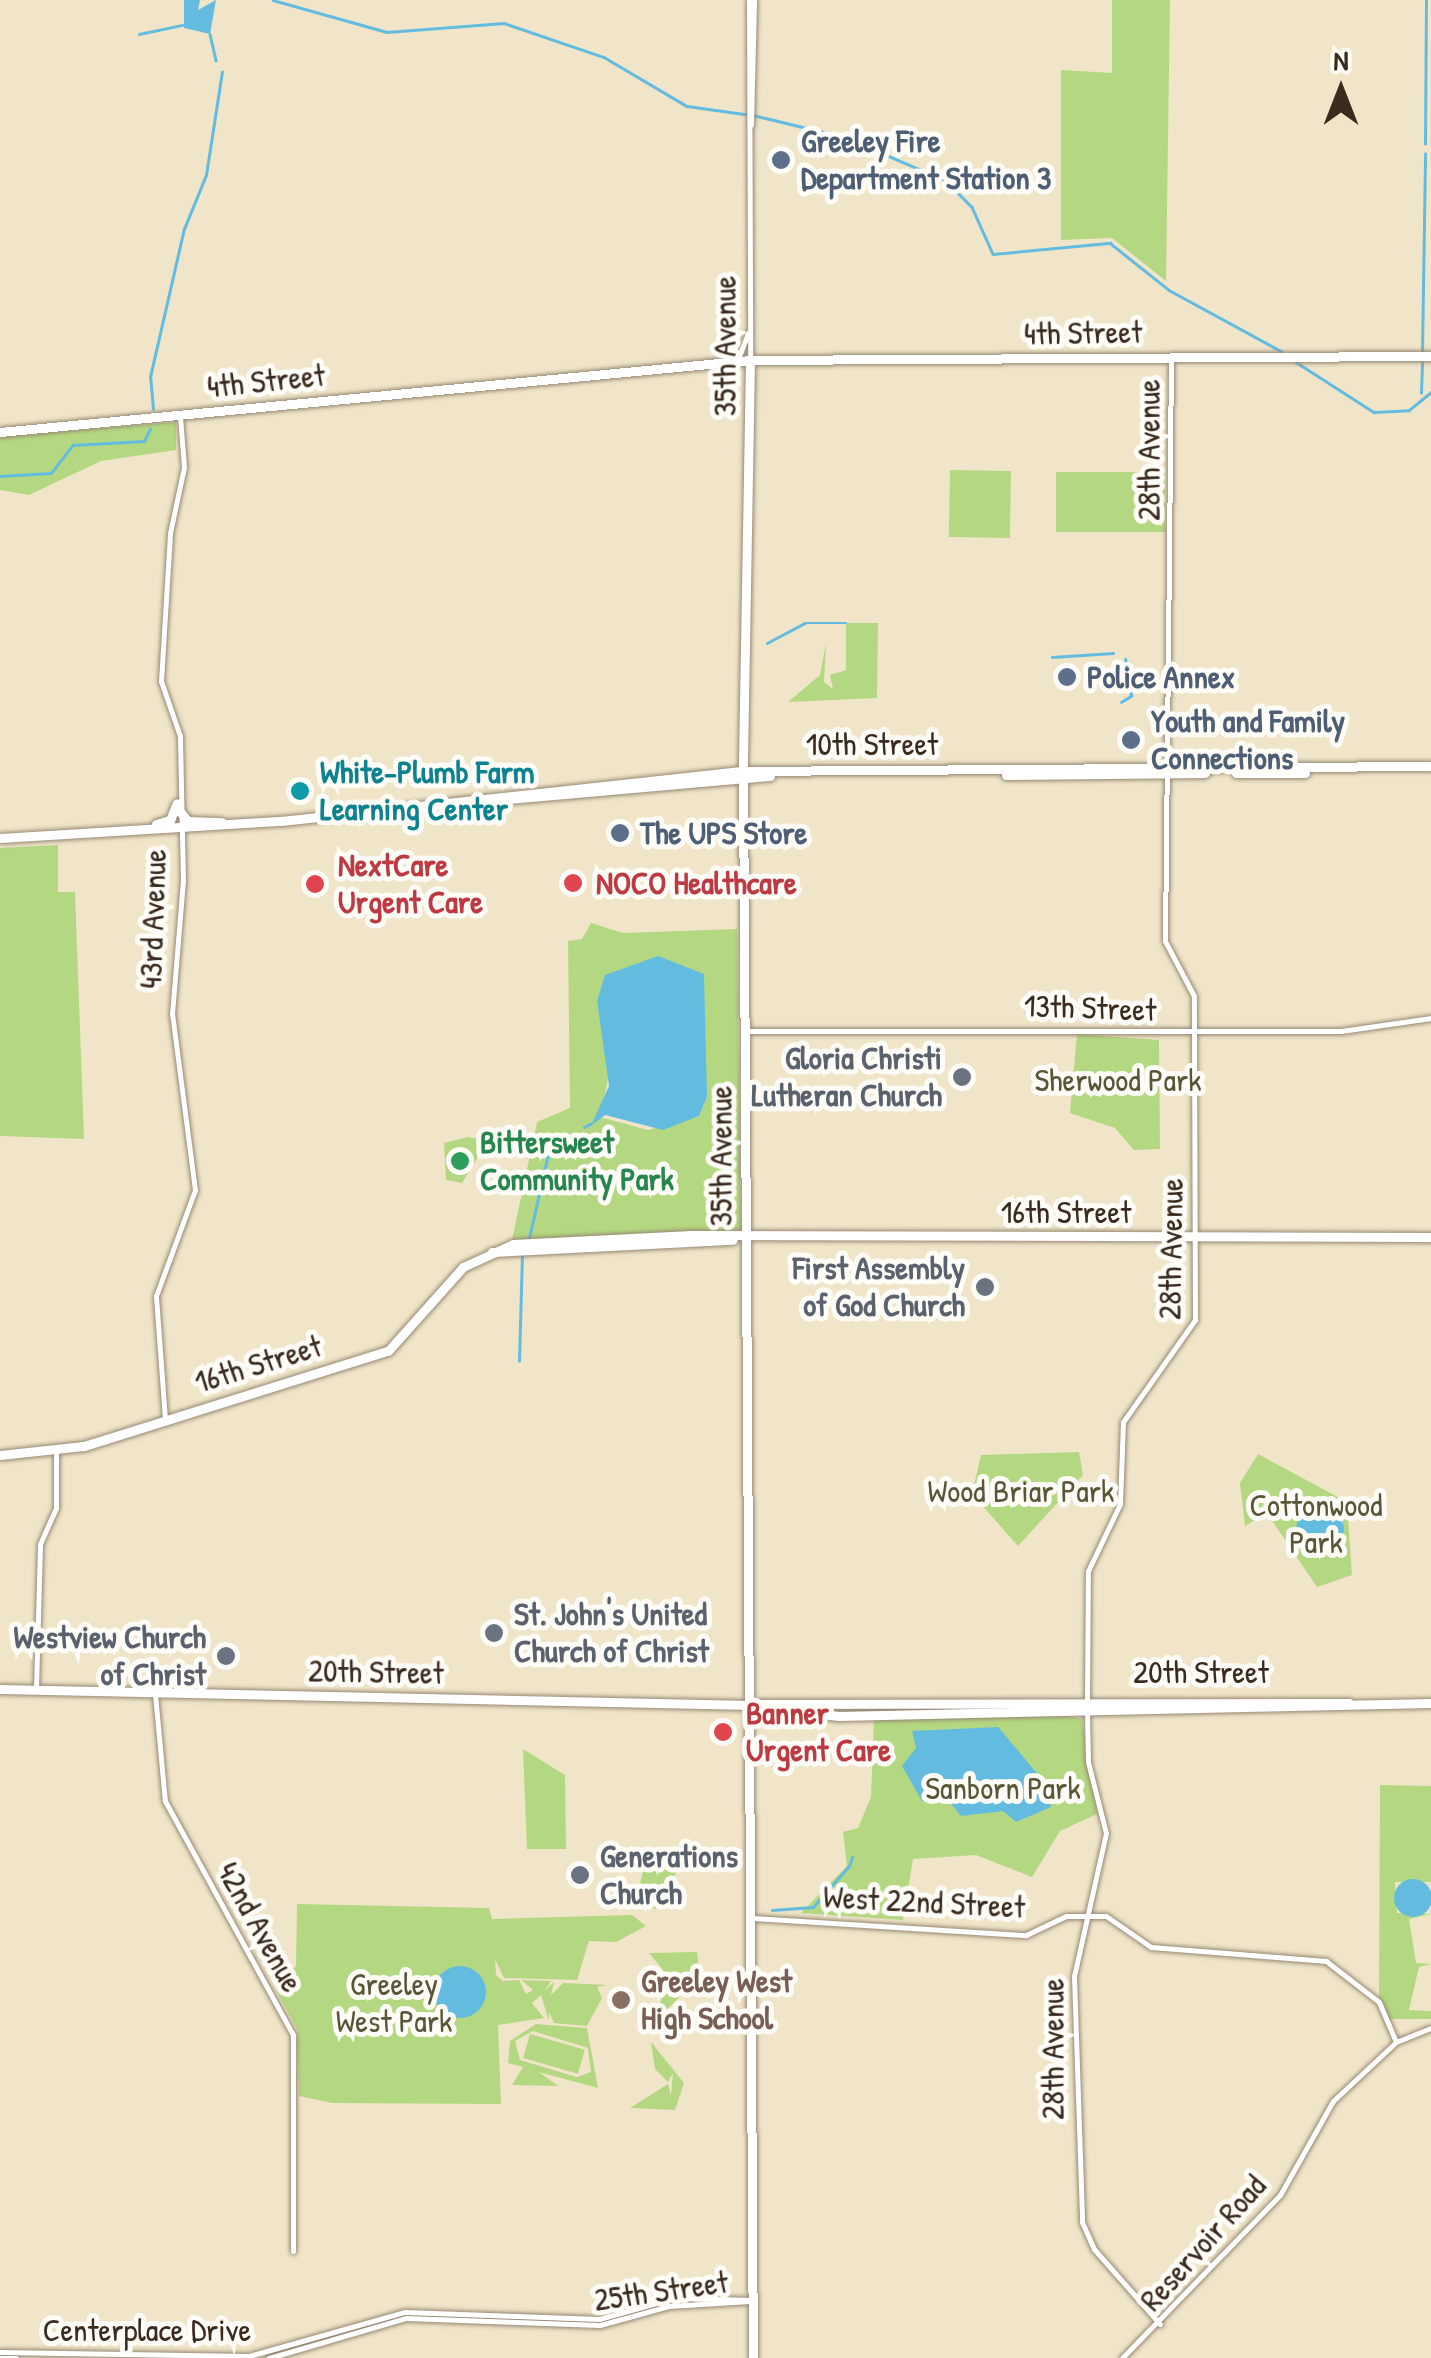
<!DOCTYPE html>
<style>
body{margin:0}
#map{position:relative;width:1431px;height:2358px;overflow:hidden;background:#f0e5c9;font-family:"Patrick Hand",sans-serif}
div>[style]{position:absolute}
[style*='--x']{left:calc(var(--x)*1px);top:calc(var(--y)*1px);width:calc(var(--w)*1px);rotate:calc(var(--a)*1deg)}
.green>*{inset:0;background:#b4d881;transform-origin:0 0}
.water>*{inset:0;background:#63bce0}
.round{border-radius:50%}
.stream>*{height:2.5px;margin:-1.25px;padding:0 1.25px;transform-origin:1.25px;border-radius:1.25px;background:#63bce0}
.roads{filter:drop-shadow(0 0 2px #968874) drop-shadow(0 0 2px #968874)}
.minor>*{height:5px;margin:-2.5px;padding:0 2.5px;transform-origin:2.5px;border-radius:2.5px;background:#fff}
.major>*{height:9px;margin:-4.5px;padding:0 4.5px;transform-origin:4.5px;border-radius:4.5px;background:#fff}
.dots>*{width:28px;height:28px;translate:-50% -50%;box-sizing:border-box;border:5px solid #fdfcf7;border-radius:50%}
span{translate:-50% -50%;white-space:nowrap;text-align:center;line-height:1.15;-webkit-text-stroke:10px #fdfcf7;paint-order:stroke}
.service-label{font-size:32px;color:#4e5e75;font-weight:700}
.left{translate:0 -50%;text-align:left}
.street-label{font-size:32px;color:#3b2a1e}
.culture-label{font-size:32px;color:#0d838f;font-weight:700}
.health-label{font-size:32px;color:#be3a42;font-weight:700}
.worship-label{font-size:32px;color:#5b616d;font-weight:700}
.right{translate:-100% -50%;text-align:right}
.park-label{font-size:32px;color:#595637}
.leisure-label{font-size:32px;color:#27864d;font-weight:700}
.education-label{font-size:32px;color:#785e54;font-weight:700}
.north{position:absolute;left:1291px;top:40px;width:100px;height:100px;-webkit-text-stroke:8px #fdfcf7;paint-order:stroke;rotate:0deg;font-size:28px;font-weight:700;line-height:40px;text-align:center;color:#3b2a1e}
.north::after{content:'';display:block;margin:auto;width:35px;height:45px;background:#3b2a1e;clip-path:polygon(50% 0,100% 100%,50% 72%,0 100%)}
</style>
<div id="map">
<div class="green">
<div style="clip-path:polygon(1112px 0,1170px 0,1166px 281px,1112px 238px,1061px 240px,1061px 70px,1112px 73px)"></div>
<div style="clip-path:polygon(176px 422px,176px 450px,101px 461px,29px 495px,0 490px,0 436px)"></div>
<div style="left:950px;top:470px;width:61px;height:67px;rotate:1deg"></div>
<div style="left:1056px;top:472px;width:109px;height:60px"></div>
<div style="clip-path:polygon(846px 623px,878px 623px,877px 698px,788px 702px,820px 675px,826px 643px,824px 682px,833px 689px,830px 675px,846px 670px)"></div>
<div style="clip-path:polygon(58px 845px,58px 892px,75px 892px,84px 1139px,0 1136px,0 848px)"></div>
<div style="clip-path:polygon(evenodd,591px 923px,623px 933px,737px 929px,741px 1230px,512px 1240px,537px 1122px,570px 1108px,568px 941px,582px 939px,591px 923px,597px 1001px,707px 1097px,699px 1116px,648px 1130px,600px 1117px,609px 1075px,597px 1001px)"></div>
<div style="clip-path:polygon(1077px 1034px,1159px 1040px,1160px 1149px,1134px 1150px,1115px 1128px,1070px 1113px)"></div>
<div style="clip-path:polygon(468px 1137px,482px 1140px,478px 1157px,462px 1183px,446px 1180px,444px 1143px)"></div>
<div style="clip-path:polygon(1079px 1452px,1083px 1475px,1018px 1546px,972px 1494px,981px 1455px)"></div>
<div style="clip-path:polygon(1258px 1454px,1347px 1502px,1352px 1575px,1317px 1587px,1267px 1513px,1245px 1526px,1240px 1483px)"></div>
<div style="clip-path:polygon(1052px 1714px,1082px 1719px,1097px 1814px,1060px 1831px,1032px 1877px,976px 1855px,913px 1859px,903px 1920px,801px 1913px,847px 1866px,843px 1832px,858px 1828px,871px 1797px,874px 1718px)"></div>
<div style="clip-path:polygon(523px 1749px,565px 1775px,566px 1849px,527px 1849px)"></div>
<div style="clip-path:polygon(1380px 1785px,1431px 1786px,1431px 1882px,1395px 1882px,1397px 1913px,1431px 1914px,1409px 1919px,1416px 1963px,1431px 1964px,1419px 1967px,1409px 2010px,1431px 2011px,1431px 2019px,1386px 2019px,1379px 1997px)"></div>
<div style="clip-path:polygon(646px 1861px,678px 1870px,655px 1910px,646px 1897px,656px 1891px,640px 1883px)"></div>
<div style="clip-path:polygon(297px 1904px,489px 1908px,492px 1919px,632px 1915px,646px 1926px,616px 1942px,589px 1941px,577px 1980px,504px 1978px,495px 1959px,496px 1975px,503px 1981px,519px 1980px,526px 1994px,533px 1990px,521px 1980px,551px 1981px,545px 1990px,554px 1982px,551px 1995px,563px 1983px,608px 1985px,597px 1987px,602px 1998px,587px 2026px,554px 2023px,549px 2012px,549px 2021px,541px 1995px,532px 2003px,544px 2018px,498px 2025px,501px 2104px,332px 2103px,299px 2096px,297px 2029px,276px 1990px,296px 1966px)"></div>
<div style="clip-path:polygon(697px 1952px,700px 1977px,650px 2026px,674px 1970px,668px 1976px,649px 1953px)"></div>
<div style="clip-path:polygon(evenodd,536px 2024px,587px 2028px,598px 2088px,539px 2072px,558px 2086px,512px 2085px,523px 2067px,508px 2063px,510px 2041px,536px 2024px,533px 2031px,588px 2048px,591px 2072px,577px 2077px,520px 2060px,515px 2041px,533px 2031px)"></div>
<div style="left:530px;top:2034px;width:57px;height:25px;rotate:16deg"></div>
<div style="clip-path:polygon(651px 2042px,684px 2083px,675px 2110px,630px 2108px,668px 2084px,671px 2096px,673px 2073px,668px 2082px,655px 2069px)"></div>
</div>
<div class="water">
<div style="clip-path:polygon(184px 0,200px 0,198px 10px,216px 0,210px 34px,184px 28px)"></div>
<div style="clip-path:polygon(658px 956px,704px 974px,707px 1097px,699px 1116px,663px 1130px,605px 1115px,591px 1126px,609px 1086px,597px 1001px,605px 975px)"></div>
<div class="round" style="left:1296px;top:1506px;width:48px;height:48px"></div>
<div style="clip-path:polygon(998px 1727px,1047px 1785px,1051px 1807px,1016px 1822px,1003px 1811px,961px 1816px,948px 1800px,922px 1801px,902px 1766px,916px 1748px,912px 1731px)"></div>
<div class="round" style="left:1394px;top:1879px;width:38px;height:38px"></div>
<div class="round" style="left:434px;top:1966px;width:52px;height:52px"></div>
</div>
<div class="stream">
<div style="--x:273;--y:0;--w:118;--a:15.7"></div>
<div style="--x:387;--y:32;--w:117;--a:-4.4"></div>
<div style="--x:504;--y:23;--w:106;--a:18.8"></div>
<div style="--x:604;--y:57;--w:96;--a:30.6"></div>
<div style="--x:687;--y:106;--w:59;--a:7.9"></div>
<div style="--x:139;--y:34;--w:44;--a:-11.8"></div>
<div style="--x:210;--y:34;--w:27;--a:77"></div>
<div style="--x:753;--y:115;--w:94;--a:13.6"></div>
<div style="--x:844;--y:137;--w:110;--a:23.1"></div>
<div style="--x:945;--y:180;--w:38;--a:45"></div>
<div style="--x:972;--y:207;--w:51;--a:65.9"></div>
<div style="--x:993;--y:254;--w:118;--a:-5.4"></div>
<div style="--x:1110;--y:243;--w:75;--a:38.5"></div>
<div style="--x:1169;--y:290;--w:128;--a:28.6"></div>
<div style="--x:1425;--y:144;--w:144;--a:-89.6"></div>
<div style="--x:1422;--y:351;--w:197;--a:-89.1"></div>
<div style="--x:1296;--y:362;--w:93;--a:32.7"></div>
<div style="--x:1374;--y:412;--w:35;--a:-3"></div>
<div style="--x:1409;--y:410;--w:28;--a:-39"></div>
<div style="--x:1421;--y:393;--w:32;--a:-88"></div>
<div style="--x:153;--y:409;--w:32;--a:-95"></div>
<div style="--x:150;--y:377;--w:152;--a:-77.1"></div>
<div style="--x:184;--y:229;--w:58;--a:-67.8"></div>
<div style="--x:206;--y:175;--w:104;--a:-81.2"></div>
<div style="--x:0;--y:476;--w:51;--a:-3.4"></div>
<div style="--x:51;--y:473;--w:36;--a:-52"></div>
<div style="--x:73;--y:445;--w:71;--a:-3.2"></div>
<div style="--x:144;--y:441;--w:13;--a:-63"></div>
<div style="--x:767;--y:643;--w:43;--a:-27.8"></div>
<div style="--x:805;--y:623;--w:41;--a:0"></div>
<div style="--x:1052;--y:657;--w:61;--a:-3.8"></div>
<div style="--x:1121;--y:702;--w:12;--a:-31"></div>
<div style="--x:1131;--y:696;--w:37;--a:-99"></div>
<div style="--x:584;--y:1127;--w:7;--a:-27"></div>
<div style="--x:529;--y:1238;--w:90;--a:-77.2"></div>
<div style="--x:549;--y:1150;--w:19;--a:-43"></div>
<div style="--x:519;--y:1361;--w:106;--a:-88.4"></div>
<div style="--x:850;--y:1864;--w:7;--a:-74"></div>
<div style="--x:772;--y:1910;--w:41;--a:-4.2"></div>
<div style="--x:813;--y:1907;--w:55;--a:-48.7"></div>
</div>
<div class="roads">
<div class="minor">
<div style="--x:749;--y:0;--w:360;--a:89.8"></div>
<div style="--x:751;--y:125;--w:125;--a:-88.6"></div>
<div style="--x:738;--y:359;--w:28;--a:-69"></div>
<div style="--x:745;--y:1031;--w:596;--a:0"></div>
<div style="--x:1341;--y:1031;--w:91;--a:-8.2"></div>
<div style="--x:165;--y:1419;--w:123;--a:-94.2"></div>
<div style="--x:156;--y:1296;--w:113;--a:-69.8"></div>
<div style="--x:195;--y:1190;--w:177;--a:-97.4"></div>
<div style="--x:172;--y:1014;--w:133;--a:-85.3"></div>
<div style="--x:183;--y:881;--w:145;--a:-91.2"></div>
<div style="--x:180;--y:736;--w:58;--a:-109.1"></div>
<div style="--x:161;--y:681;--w:148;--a:-86.5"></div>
<div style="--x:170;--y:533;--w:67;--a:-78"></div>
<div style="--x:184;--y:467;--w:51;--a:-94.5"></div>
<div style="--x:36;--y:1689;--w:145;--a:-88.4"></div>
<div style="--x:40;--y:1544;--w:39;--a:-66"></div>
<div style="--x:56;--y:1508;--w:58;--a:-90"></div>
<div style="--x:155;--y:1694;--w:107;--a:84.7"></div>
<div style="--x:165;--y:1801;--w:267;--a:61.3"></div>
<div style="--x:293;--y:2035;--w:216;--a:90"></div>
<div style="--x:1087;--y:1702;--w:131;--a:-89.6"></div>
<div style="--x:1088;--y:1571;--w:74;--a:-64.5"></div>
<div style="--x:1120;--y:1504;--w:82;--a:-87.9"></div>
<div style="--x:1123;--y:1422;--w:125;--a:-54.8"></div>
<div style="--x:1195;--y:1320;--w:324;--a:-90.2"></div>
<div style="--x:1194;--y:996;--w:62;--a:-117.8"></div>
<div style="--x:1165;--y:941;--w:585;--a:-89.41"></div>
<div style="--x:1087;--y:1713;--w:49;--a:88.8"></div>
<div style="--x:1088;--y:1762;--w:73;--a:75.8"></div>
<div style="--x:1106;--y:1833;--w:147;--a:102.6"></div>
<div style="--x:1074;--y:1976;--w:246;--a:88.1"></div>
<div style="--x:1082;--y:2222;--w:30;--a:66"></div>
<div style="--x:1094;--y:2249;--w:100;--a:48.7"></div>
<div style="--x:753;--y:1918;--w:274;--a:3.6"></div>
<div style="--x:1026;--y:1935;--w:44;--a:-25.4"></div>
<div style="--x:1066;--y:1916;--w:40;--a:0"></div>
<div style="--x:1106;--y:1916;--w:55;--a:34.6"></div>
<div style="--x:1151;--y:1947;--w:176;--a:4.6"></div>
<div style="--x:1326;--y:1961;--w:67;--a:37.7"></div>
<div style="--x:1379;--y:2002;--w:43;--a:67"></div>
<div style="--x:0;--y:2352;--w:249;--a:0.9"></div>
<div style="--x:249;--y:2356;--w:162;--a:-15.8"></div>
<div style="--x:405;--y:2312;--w:194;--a:2.1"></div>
<div style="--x:599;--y:2319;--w:78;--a:-15.6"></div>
<div style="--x:674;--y:2298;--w:79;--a:1.5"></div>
<div style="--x:0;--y:2358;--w:16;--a:0"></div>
<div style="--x:269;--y:2358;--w:143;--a:-16.3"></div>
<div style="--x:406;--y:2318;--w:194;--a:2.1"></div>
<div style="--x:600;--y:2325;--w:72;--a:-15.4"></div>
<div style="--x:669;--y:2306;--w:81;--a:-3.5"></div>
<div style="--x:1122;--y:2358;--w:227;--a:-45.9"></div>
<div style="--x:1280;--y:2195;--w:108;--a:-60.6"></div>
<div style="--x:1333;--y:2101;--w:86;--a:-43.1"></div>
<div style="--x:1396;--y:2042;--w:38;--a:-22"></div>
</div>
<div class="major">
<div style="--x:750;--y:360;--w:417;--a:91"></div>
<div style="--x:743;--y:777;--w:1581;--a:89.64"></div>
<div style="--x:0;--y:432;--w:753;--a:-5.48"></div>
<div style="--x:750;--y:360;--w:681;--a:-0.34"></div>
<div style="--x:1236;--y:773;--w:69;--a:0"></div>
<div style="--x:1006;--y:775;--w:199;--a:-0.6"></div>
<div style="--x:507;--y:799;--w:264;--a:-5"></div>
<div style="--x:177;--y:808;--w:17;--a:50"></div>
<div style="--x:188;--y:821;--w:34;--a:2"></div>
<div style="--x:316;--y:817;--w:161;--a:-5.4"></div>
<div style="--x:156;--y:824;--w:15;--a:-16"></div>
<div style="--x:170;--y:820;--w:18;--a:-68"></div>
<div style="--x:0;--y:838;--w:282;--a:-3.5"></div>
<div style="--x:281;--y:821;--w:465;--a:-6.2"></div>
<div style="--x:743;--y:771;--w:688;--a:-0.42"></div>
<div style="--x:492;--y:1252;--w:241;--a:-2.9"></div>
<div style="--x:0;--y:1455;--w:84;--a:-6.1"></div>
<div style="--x:84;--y:1446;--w:318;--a:-17.4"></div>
<div style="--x:388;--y:1351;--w:113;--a:-48.2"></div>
<div style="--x:463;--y:1267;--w:55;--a:-24.7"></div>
<div style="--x:513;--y:1244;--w:178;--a:-2.9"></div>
<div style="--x:691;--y:1235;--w:740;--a:0.15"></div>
<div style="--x:0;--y:1689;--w:751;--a:1.22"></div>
<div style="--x:751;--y:1705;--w:88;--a:7.2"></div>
<div style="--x:838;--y:1716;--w:593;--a:-1.26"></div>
<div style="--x:753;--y:1704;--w:596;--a:-0.1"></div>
</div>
</div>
<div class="dots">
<div style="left:781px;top:160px;background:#5c6f8a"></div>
<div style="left:1067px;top:677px;background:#5c6f8a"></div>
<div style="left:1131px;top:740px;background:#5c6f8a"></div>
<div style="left:300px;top:791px;background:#0f9aa8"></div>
<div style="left:620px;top:833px;background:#5c6f8a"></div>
<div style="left:573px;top:883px;background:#e0444e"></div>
<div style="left:315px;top:884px;background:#e0444e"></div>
<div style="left:962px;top:1077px;background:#6b7280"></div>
<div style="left:460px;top:1161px;background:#2e9e5b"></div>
<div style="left:985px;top:1287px;background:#6b7280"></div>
<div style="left:494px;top:1633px;background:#6b7280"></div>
<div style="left:226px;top:1656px;background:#6b7280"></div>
<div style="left:723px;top:1732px;background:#e0444e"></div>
<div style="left:580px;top:1875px;background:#6b7280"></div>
<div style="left:621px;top:2000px;background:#8d6e63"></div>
</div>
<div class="service-label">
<span class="left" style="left:801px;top:160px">Greeley Fire<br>Department Station 3</span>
<span class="left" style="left:1087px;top:677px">Police Annex</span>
<span class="left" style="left:1151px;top:740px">Youth and Family<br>Connections</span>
<span class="left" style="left:640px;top:833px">The UPS Store</span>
</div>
<div class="street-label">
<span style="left:1083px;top:333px;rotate:-1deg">4th Street</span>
<span style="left:725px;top:346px;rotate:-90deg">35th Avenue</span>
<span style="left:266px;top:381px;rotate:-6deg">4th Street</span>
<span style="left:1149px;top:450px;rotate:-90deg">28th Avenue</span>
<span style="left:872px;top:744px">10th Street</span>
<span style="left:153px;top:919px;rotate:-88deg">43rd Avenue</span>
<span style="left:1090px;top:1008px;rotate:2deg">13th Street</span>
<span style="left:721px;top:1156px;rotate:-90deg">35th Avenue</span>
<span style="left:1066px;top:1212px">16th Street</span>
<span style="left:1171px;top:1249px;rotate:-89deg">28th Avenue</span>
<span style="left:258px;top:1364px;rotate:-17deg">16th Street</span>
<span style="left:376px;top:1672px;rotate:1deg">20th Street</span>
<span style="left:1201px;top:1672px">20th Street</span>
<span style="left:924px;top:1902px;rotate:3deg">West 22nd Street</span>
<span style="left:260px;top:1927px;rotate:61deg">42nd Avenue</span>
<span style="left:1053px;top:2049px;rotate:-90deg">28th Avenue</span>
<span style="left:1203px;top:2243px;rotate:-48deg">Reservoir Road</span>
<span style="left:661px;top:2291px;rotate:-8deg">25th Street</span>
<span style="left:147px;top:2330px">Centerplace Drive</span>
</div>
<div class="culture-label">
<span class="left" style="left:320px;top:791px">White-Plumb Farm<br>Learning Center</span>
</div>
<div class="health-label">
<span class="left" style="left:338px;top:884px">NextCare<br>Urgent Care</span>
<span class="left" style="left:596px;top:883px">NOCO Healthcare</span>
<span class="left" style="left:746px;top:1732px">Banner<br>Urgent Care</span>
</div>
<div class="worship-label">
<span class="right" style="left:942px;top:1077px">Gloria Christi<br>Lutheran Church</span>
<span class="right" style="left:965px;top:1287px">First Assembly<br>of God Church</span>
<span class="left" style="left:514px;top:1633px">St. John's United<br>Church of Christ</span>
<span class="right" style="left:206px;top:1656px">Westview Church<br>of Christ</span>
<span class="left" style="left:600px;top:1875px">Generations<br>Church</span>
</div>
<div class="park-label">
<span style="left:1118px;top:1080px">Sherwood Park</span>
<span style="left:1021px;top:1491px">Wood Briar Park</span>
<span style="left:1316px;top:1524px">Cottonwood<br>Park</span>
<span style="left:1003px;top:1788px">Sanborn Park</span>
<span style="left:394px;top:2003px">Greeley<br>West Park</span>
</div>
<div class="leisure-label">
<span class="left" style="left:480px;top:1161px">Bittersweet<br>Community Park</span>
</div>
<div class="education-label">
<span class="left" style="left:641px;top:2000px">Greeley West<br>High School</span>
</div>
<div class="north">N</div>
</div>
